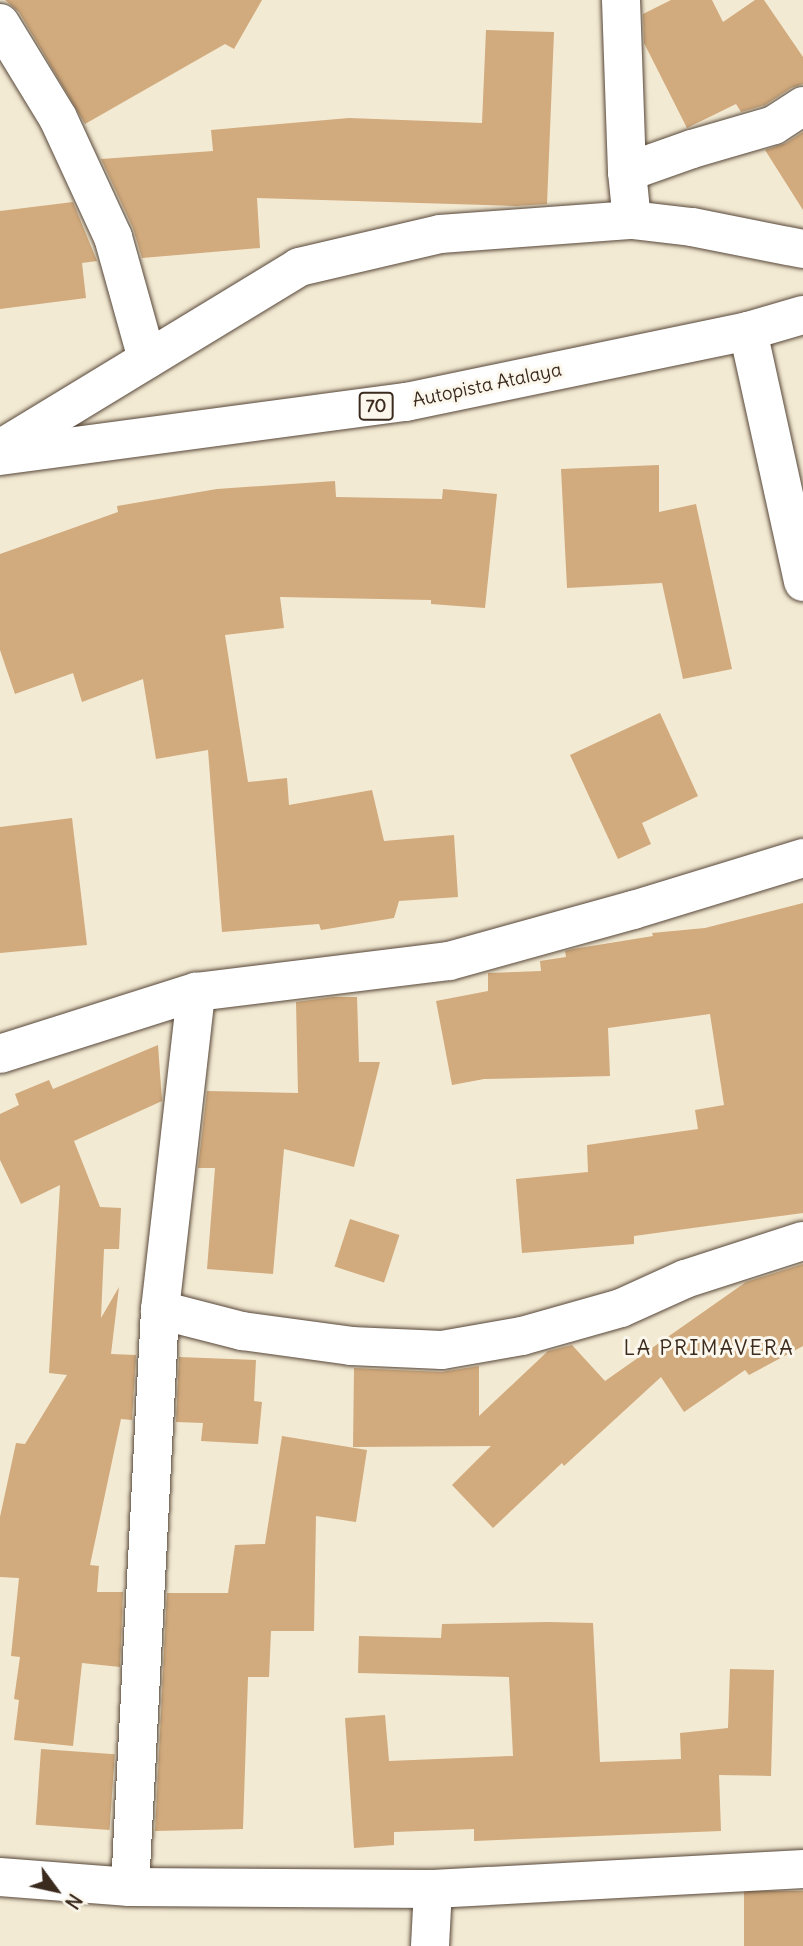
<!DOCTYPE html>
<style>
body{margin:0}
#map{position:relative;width:803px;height:1946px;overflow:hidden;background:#f3ead3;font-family:Delius,sans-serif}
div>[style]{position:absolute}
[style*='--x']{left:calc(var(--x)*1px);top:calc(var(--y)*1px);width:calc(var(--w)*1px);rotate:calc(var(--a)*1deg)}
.building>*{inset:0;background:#d1aa7d;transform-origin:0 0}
.roads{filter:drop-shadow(0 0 2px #574739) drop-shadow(0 0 2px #574739)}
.minor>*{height:38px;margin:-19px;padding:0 19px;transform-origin:19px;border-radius:19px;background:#fff}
.primary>*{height:38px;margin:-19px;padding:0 19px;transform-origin:19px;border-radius:19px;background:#fff}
span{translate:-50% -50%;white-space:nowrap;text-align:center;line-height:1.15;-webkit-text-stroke:6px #fbf7ec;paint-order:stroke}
.shield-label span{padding:2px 5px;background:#fbf7ec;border:2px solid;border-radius:5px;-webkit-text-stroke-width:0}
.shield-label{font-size:18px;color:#3b2a1e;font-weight:700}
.street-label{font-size:19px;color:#3b2a1e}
.neighbourhood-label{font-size:21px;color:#3b2a1e;letter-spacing:2px}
.north{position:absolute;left:21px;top:1855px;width:70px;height:70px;-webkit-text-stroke:5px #fbf7ec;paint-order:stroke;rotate:123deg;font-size:19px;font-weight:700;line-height:28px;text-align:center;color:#3b2a1e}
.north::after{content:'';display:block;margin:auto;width:24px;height:32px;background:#3b2a1e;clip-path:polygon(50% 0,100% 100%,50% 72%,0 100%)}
</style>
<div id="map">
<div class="building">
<div style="clip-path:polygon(5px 0,262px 0,234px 49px,225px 44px,85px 124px,19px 12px)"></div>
<div style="clip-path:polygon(671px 0,712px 0,723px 22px,755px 0,764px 0,803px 57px,803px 84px,791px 88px,765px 105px,741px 112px,736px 104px,687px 128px,644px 43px,643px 14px)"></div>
<div style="clip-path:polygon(486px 30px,554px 32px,547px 204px,516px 206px,257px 198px,260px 248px,142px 258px,133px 228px,101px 159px,213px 151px,211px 130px,349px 118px,482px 123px)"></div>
<div style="clip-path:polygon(803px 132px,803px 210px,765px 150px,786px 143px)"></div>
<div style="clip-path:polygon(73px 202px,97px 261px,82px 263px,86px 298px,0 309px,0 211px)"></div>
<div style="clip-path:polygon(659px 465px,659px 512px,696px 504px,732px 669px,683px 679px,662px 583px,567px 588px,561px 469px)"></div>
<div style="clip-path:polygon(335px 481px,336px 497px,442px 499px,443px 489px,497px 494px,485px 608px,431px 604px,431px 600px,280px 597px,284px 628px,225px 635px,248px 782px,287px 778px,289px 805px,372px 790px,384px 841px,454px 835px,458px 897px,399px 901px,394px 918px,321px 930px,319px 924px,222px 932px,208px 750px,156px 759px,143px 679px,82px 702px,73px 673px,15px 694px,0 650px,0 554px,118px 512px,117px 506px,217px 489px)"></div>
<div style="clip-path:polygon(660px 713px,698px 796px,642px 823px,651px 844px,618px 859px,570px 755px)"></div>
<div style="clip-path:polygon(72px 818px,87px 945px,0 953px,0 827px)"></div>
<div style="clip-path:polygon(803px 903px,803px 1213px,634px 1236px,634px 1244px,522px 1253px,516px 1179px,588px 1172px,587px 1145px,698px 1129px,695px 1110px,724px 1105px,710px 1014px,608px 1028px,610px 1076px,484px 1079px,452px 1085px,436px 1001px,488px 991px,488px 973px,541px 971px,540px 961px,566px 957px,565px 951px,573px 949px,653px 936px,652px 933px,705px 928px)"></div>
<div style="clip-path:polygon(333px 997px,357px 997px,359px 1062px,380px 1062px,354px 1167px,284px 1149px,273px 1274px,207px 1269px,215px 1168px,198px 1168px,207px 1091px,298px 1093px,296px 1002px)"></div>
<div style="clip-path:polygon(158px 1045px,162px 1101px,74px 1141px,100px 1207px,121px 1208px,119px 1249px,104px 1249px,101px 1318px,119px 1287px,111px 1354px,136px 1355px,132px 1420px,121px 1419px,90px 1565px,99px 1566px,97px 1592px,123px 1592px,120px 1667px,82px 1663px,73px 1746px,14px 1740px,19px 1700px,14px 1699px,20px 1657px,11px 1656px,19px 1578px,0 1577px,0 1517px,16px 1443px,25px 1444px,67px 1375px,49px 1373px,60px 1185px,21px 1204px,0 1160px,0 1114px,19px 1105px,15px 1094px,49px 1080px,53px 1089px)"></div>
<div style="left:350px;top:1219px;width:52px;height:50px;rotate:18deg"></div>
<div style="clip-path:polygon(803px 1264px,803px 1346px,749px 1375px,745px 1370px,684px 1412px,661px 1377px,564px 1466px,562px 1463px,493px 1528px,452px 1485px,491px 1446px,353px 1447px,354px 1368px,441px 1372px,479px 1366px,479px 1416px,548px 1351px,572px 1345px,605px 1381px,746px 1282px)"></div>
<div style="clip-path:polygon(179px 1357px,256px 1360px,254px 1401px,262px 1402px,258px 1444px,201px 1441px,203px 1423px,176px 1422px)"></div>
<div style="clip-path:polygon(282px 1436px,367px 1450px,356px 1522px,316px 1516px,314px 1631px,271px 1631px,269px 1677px,248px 1677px,243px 1829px,155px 1831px,167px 1593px,228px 1593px,235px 1545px,265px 1544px)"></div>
<div style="clip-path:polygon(548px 1622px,593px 1623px,600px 1762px,681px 1759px,680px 1733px,728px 1728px,730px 1669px,774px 1670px,771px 1776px,719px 1775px,721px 1831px,474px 1841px,474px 1829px,394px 1832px,394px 1845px,354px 1848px,345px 1718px,385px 1715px,389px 1761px,513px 1756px,509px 1677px,358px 1673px,359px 1636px,441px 1638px,442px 1624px)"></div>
<div style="left:41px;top:1749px;width:74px;height:76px;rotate:4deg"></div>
<div style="left:803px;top:1891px;width:55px;height:59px;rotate:90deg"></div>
</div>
<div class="roads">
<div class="minor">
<div style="--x:621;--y:0;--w:172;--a:88"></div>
<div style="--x:627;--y:172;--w:48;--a:84.1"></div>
<div style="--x:0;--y:23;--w:111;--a:58.6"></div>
<div style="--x:58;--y:118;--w:131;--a:65.2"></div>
<div style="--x:113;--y:237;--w:127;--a:74.4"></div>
<div style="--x:627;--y:172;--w:69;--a:-19.5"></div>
<div style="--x:692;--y:149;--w:85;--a:-16.3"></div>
<div style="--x:774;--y:125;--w:35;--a:-33"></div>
<div style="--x:748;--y:331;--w:257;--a:77.6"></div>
<div style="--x:0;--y:449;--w:350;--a:-31.3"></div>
<div style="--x:299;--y:267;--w:145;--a:-13.2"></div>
<div style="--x:440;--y:234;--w:193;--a:-4.2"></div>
<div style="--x:632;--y:220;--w:60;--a:6.7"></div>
<div style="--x:692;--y:227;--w:113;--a:11.2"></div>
<div style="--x:0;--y:1054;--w:206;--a:-17.6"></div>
<div style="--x:196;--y:992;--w:255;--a:-7"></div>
<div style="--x:449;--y:961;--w:191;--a:-15.5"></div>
<div style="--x:633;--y:910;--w:178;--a:-17"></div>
<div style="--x:160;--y:1310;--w:85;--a:14.4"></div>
<div style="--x:242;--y:1331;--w:110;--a:7.8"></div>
<div style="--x:351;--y:1346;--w:91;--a:2.5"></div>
<div style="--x:442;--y:1350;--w:81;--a:-9.9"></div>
<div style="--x:522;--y:1336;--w:103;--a:-15.8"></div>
<div style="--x:621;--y:1308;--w:70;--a:-24.4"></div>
<div style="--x:685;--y:1279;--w:124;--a:-17.9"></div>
<div style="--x:0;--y:1877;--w:130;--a:4.4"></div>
<div style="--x:130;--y:1887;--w:303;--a:0.4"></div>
<div style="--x:433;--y:1889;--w:371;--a:-3.1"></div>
<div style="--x:130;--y:1887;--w:578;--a:-87.02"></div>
<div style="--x:160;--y:1310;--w:320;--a:-83.5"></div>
<div style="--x:430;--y:1946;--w:57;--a:-87"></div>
</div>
<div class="primary">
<div style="--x:0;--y:456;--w:410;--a:-7.6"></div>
<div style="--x:406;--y:402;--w:349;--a:-11.7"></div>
<div style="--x:748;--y:331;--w:57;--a:-16.2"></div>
</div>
</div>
<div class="shield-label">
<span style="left:376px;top:406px">70</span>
</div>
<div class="street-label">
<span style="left:487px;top:385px;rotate:-12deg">Autopista Atalaya</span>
</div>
<div class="neighbourhood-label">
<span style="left:709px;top:1348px">LA PRIMAVERA</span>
</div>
<div class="north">N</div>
</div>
